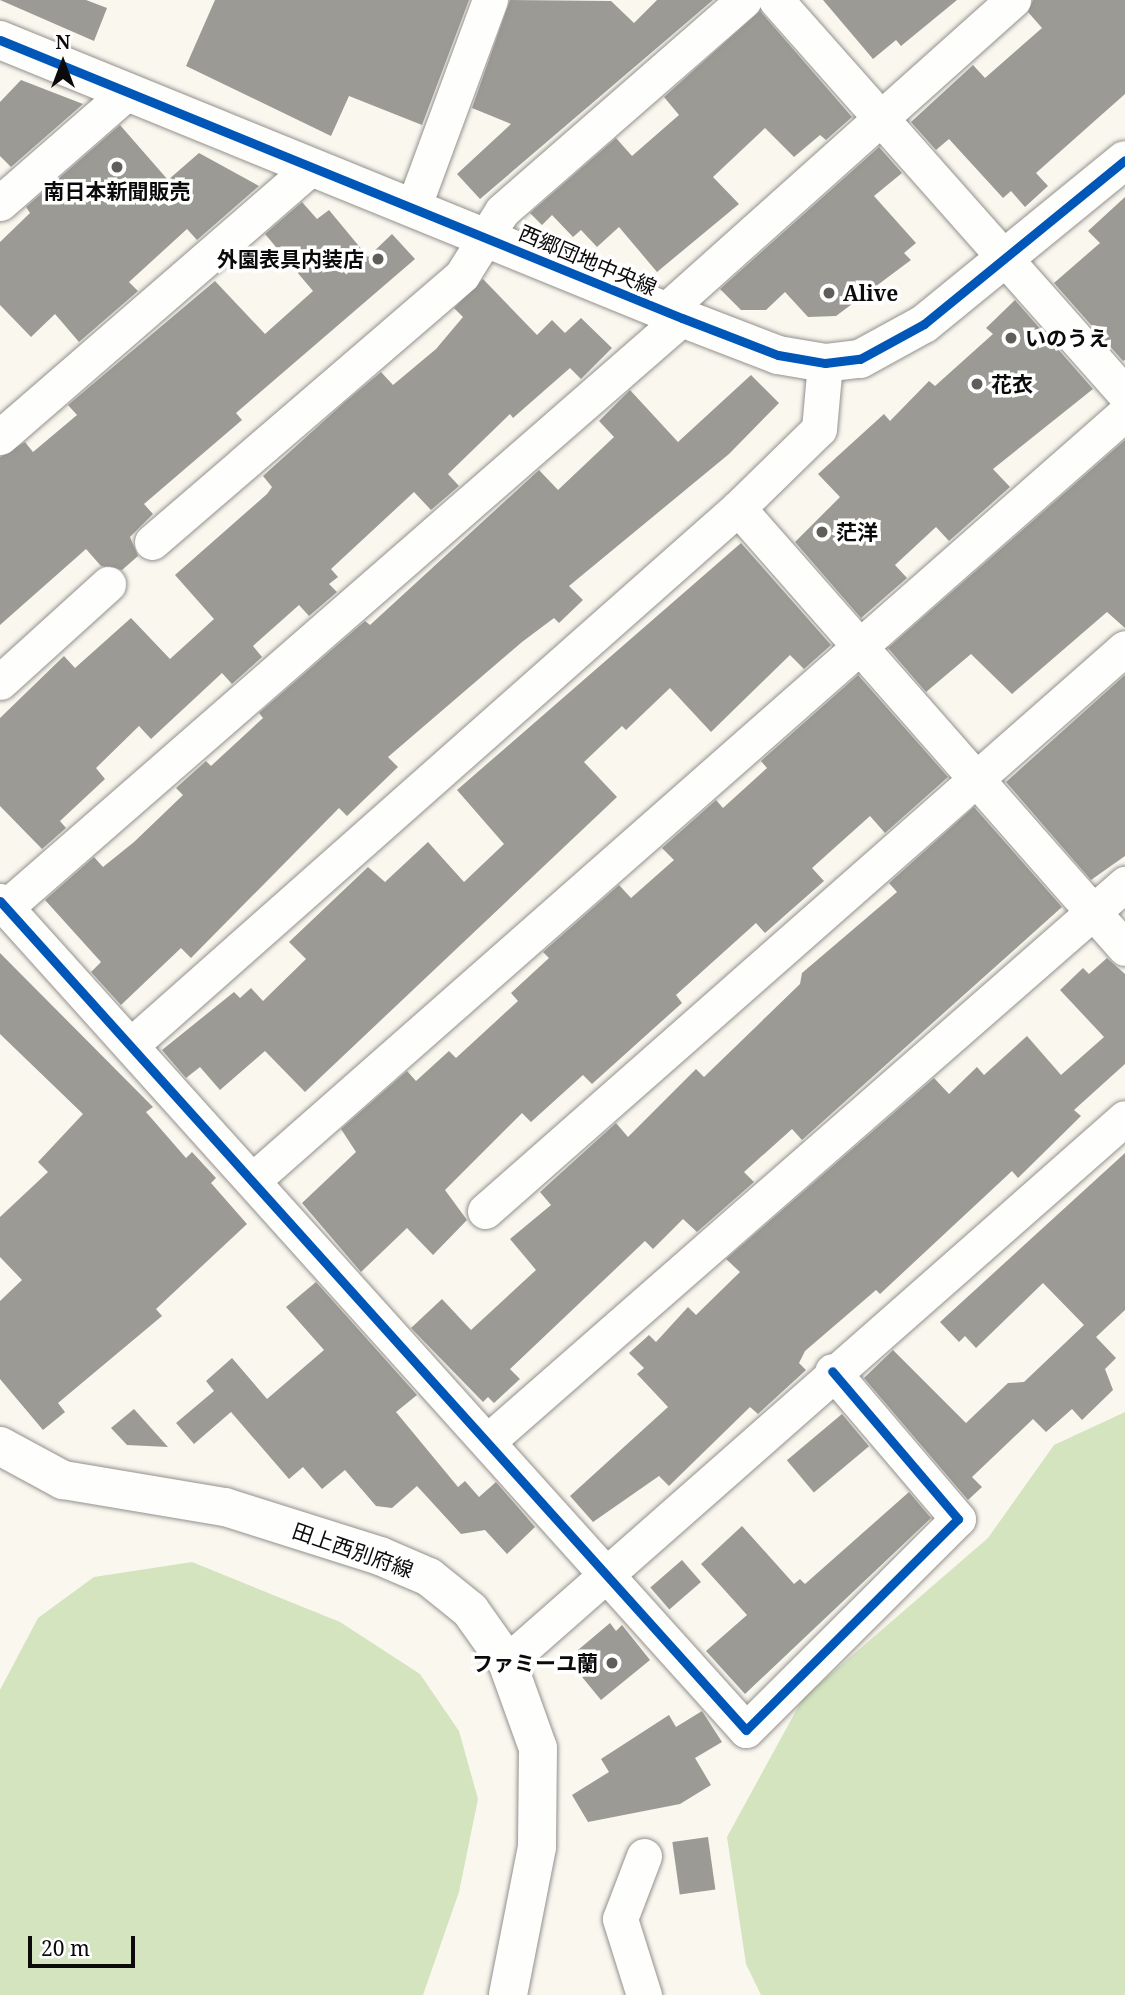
<!DOCTYPE html>
<meta charset="utf-8">
<style>
body{margin:0}
#map{position:relative;width:1125px;height:1995px;overflow:hidden;background:#faf7ef;font-family:"Noto Serif","Noto Sans JP",serif}
div>[style]{position:absolute}
[style*='--x']{left:calc(var(--x)*1px);top:calc(var(--y)*1px);width:calc(var(--w)*1px);rotate:calc(var(--a)*1deg)}
.forest>*{inset:0;background:#d3e4bf}
.building>*{inset:0;background:#9c9a95;transform-origin:0 0}
.roads{filter:drop-shadow(0 0 2px #93918e) drop-shadow(0 0 2px #93918e)}
.minor>*{height:35px;margin:-17.5px;padding:0 17.5px;transform-origin:17.5px;border-radius:17.5px;background:#fefefd}
.tertiary>*{height:38px;margin:-19px;padding:0 19px;transform-origin:19px;border-radius:19px;background:#fefefd}
.cycleway>*{height:9px;margin:-4.5px;padding:0 4.5px;transform-origin:4.5px;border-radius:4.5px;background:#0057b8}
.dots>*{width:19px;height:19px;translate:-50% -50%;box-sizing:border-box;border:4px solid #fff;border-radius:50%}
span{translate:-50% -50%;white-space:nowrap;text-align:center;line-height:1.15;-webkit-text-stroke:7px #fff;paint-order:stroke}
.poi-label{font-size:21px;color:#0b0b0b;font-weight:700}
.right{translate:-100% -50%;text-align:right}
.left{translate:0 -50%;text-align:left}
.street-label{font-size:21px;color:#0b0b0b}
.north{position:absolute;left:28px;top:28px;width:70px;height:70px;-webkit-text-stroke:5px #fff;paint-order:stroke;rotate:0deg;font-size:19px;font-weight:700;line-height:28px;text-align:center;color:#0b0b0b}
.north::after{content:'';display:block;margin:auto;width:24px;height:32px;background:#0b0b0b;clip-path:polygon(50% 0,100% 100%,50% 72%,0 100%)}
.scale{position:absolute;left:28px;top:1936px;width:107px;height:32px;box-sizing:border-box;border:4px solid #0b0b0b;border-top:0;padding-left:9px;font-size:21px;line-height:24px;white-space:nowrap;color:#0b0b0b;-webkit-text-stroke:5px #fff;paint-order:stroke}
</style>
<div id="map">
<div class="forest">
<div style="clip-path:polygon(1125px 1412px,1125px 1995px,761px 1995px,746px 1964px,727px 1837px,803px 1698px,988px 1538px,1054px 1445px)"></div>
<div style="clip-path:polygon(192px 1562px,340px 1622px,420px 1674px,459px 1731px,478px 1799px,459px 1892px,423px 1995px,0 1995px,0 1690px,38px 1618px,94px 1577px)"></div>
</div>
<div class="building">
<div style="clip-path:polygon(0 0,86px 0,107px 8px,94px 41px)"></div>
<div style="clip-path:polygon(215px 0,469px 0,422px 125px,349px 96px,331px 136px,186px 66px)"></div>
<div style="clip-path:polygon(510px 0,611px 1px,634px 23px,657px 0,713px 0,480px 199px,457px 174px,511px 124px,472px 108px)"></div>
<div style="clip-path:polygon(823px 0,957px 0,901px 46px,896px 40px,873px 59px)"></div>
<div style="clip-path:polygon(1033px 0,1125px 0,1125px 94px,1036px 173px,1048px 186px,1025px 207px,1011px 191px,1003px 198px,949px 139px,936px 150px,911px 122px,973px 65px,985px 78px,1042px 28px,1028px 12px)"></div>
<div style="clip-path:polygon(760px 11px,852px 117px,826px 140px,820px 135px,794px 157px,765px 128px,713px 177px,739px 204px,657px 272px,619px 227px,597px 247px,581px 230px,573px 237px,552px 215px,542px 225px,530px 213px,616px 138px,632px 156px,679px 115px,664px 97px)"></div>
<div style="clip-path:polygon(21px 80px,83px 104px,11px 167px,0 156px,0 102px)"></div>
<div style="clip-path:polygon(120px 125px,168px 180px,199px 153px,259px 186px,197px 240px,187px 229px,129px 282px,138px 291px,79px 342px,55px 314px,31px 337px,0 305px,0 242px,30px 213px,26px 207px)"></div>
<div style="clip-path:polygon(879px 147px,902px 173px,874px 196px,916px 243px,904px 253px,911px 260px,836px 316px,808px 317px,785px 292px,766px 310px,741px 310px,720px 289px)"></div>
<div style="clip-path:polygon(1125px 197px,1125px 360px,1123px 361px,1054px 283px,1100px 243px,1088px 231px)"></div>
<div style="clip-path:polygon(302px 202px,317px 219px,329px 210px,368px 257px,392px 234px,415px 259px,236px 413px,242px 420px,144px 504px,153px 514px,130px 537px,138px 556px,122px 570px,101px 566px,86px 549px,0 625px,0 457px,25px 442px,33px 452px,77px 415px,68px 405px,215px 281px,265px 334px,313px 291px,265px 234px)"></div>
<div style="clip-path:polygon(483px 279px,537px 335px,552px 320px,565px 333px,581px 318px,612px 348px,581px 379px,570px 368px,513px 418px,510px 414px,448px 474px,459px 486px,431px 510px,414px 492px,331px 569px,338px 577px,329px 584px,337px 592px,309px 616px,299px 605px,253px 646px,262px 657px,232px 684px,222px 673px,151px 739px,139px 726px,96px 768px,105px 779px,60px 821px,66px 828px,42px 849px,0 806px,0 718px,64px 656px,75px 668px,131px 618px,170px 659px,214px 619px,175px 575px,267px 494px,272px 487px,263px 476px,345px 402px,381px 372px,393px 385px,436px 349px,463px 317px,454px 308px)"></div>
<div style="clip-path:polygon(1015px 300px,1093px 389px,993px 469px,1010px 487px,949px 541px,936px 527px,895px 565px,907px 578px,861px 618px,795px 542px,840px 497px,818px 474px,884px 414px,890px 421px,929px 381px,935px 386px,993px 334px,986px 328px)"></div>
<div style="clip-path:polygon(751px 375px,779px 403px,729px 454px,569px 586px,583px 600px,559px 623px,554px 618px,522px 642px,388px 757px,398px 767px,347px 816px,339px 808px,191px 958px,181px 948px,121px 1005px,91px 972px,101px 962px,45px 900px,94px 857px,103px 867px,134px 842px,183px 795px,176px 788px,206px 761px,211px 766px,263px 718px,259px 713px,365px 621px,370px 625px,539px 470px,558px 490px,614px 437px,599px 421px,630px 390px,678px 442px)"></div>
<div style="clip-path:polygon(1125px 440px,1125px 628px,1107px 612px,1012px 694px,971px 654px,926px 692px,888px 648px)"></div>
<div style="clip-path:polygon(741px 543px,831px 645px,804px 669px,790px 655px,711px 732px,670px 688px,626px 730px,622px 726px,584px 762px,617px 797px,305px 1092px,265px 1051px,220px 1090px,200px 1067px,186px 1078px,162px 1050px,234px 992px,240px 998px,251px 988px,263px 1001px,306px 959px,289px 942px,368px 867px,385px 882px,428px 842px,464px 882px,504px 844px,457px 790px)"></div>
<div style="clip-path:polygon(858px 675px,948px 777px,885px 833px,870px 816px,812px 868px,824px 881px,765px 933px,756px 923px,676px 995px,682px 1003px,592px 1084px,583px 1075px,531px 1122px,522px 1113px,445px 1190px,467px 1220px,433px 1255px,407px 1228px,361px 1272px,302px 1203px,356px 1152px,341px 1129px,407px 1071px,416px 1081px,449px 1051px,456px 1058px,518px 1001px,511px 993px,549px 958px,543px 952px,619px 885px,631px 898px,674px 860px,662px 848px,716px 800px,723px 808px,767px 768px,761px 761px)"></div>
<div style="clip-path:polygon(1125px 675px,1125px 856px,1091px 880px,1006px 782px)"></div>
<div style="clip-path:polygon(974px 807px,1062px 907px,802px 1140px,792px 1129px,744px 1172px,754px 1182px,697px 1232px,683px 1219px,653px 1249px,645px 1241px,510px 1369px,520px 1379px,494px 1403px,488px 1397px,483px 1402px,411px 1328px,442px 1299px,471px 1330px,536px 1270px,510px 1239px,551px 1205px,540px 1192px,616px 1123px,628px 1137px,696px 1069px,704px 1077px,800px 984px,802px 973px,897px 892px,889px 883px)"></div>
<div style="clip-path:polygon(0 953px,153px 1107px,146px 1112px,186px 1158px,192px 1152px,216px 1178px,211px 1183px,247px 1224px,156px 1309px,162px 1316px,58px 1403px,65px 1412px,43px 1430px,0 1379px,0 1301px,22px 1280px,0 1257px,0 1217px,48px 1172px,38px 1162px,83px 1114px,0 1034px)"></div>
<div style="clip-path:polygon(1107px 958px,1125px 974px,1125px 1064px,1074px 1110px,1081px 1116px,1018px 1178px,1012px 1171px,880px 1294px,876px 1290px,805px 1351px,799px 1363px,806px 1370px,758px 1414px,750px 1407px,669px 1486px,659px 1476px,593px 1522px,570px 1496px,668px 1407px,637px 1374px,644px 1368px,629px 1353px,649px 1335px,656px 1342px,688px 1307px,696px 1315px,740px 1272px,726px 1259px,934px 1078px,949px 1094px,977px 1067px,984px 1075px,1027px 1036px,1061px 1075px,1104px 1037px,1060px 990px,1083px 968px,1089px 974px)"></div>
<div style="clip-path:polygon(1125px 1153px,1125px 1310px,1096px 1337px,1116px 1358px,1105px 1369px,1113px 1390px,1082px 1420px,1072px 1409px,1046px 1432px,1033px 1419px,972px 1477px,982px 1487px,968px 1500px,864px 1378px,893px 1350px,966px 1423px,1008px 1383px,1024px 1382px,1084px 1325px,1043px 1283px,976px 1348px,965px 1336px,959px 1342px,940px 1322px)"></div>
<div style="clip-path:polygon(316px 1282px,417px 1395px,396px 1412px,458px 1487px,465px 1481px,479px 1497px,496px 1482px,535px 1527px,507px 1554px,485px 1530px,461px 1534px,417px 1486px,392px 1508px,376px 1506px,345px 1470px,322px 1489px,303px 1467px,289px 1479px,231px 1412px,194px 1444px,176px 1423px,214px 1391px,206px 1381px,232px 1358px,267px 1399px,324px 1350px,286px 1307px)"></div>
<div style="clip-path:polygon(134px 1409px,168px 1447px,127px 1445px,111px 1428px)"></div>
<div style="left:842px;top:1414px;width:42px;height:72px;rotate:50deg"></div>
<div style="clip-path:polygon(909px 1492px,931px 1518px,745px 1694px,706px 1651px,747px 1615px,701px 1564px,742px 1526px,794px 1584px,800px 1579px,805px 1584px)"></div>
<div style="left:682px;top:1560px;width:29px;height:42px;rotate:49deg"></div>
<div style="clip-path:polygon(610px 1623px,616px 1631px,622px 1625px,650px 1660px,601px 1700px,573px 1666px,583px 1657px,578px 1650px)"></div>
<div style="clip-path:polygon(702px 1711px,722px 1742px,695px 1758px,711px 1785px,680px 1804px,588px 1822px,572px 1795px,609px 1772px,601px 1759px,669px 1715px,676px 1727px)"></div>
<div style="left:708px;top:1837px;width:53px;height:36px;rotate:82deg"></div>
</div>
<div class="roads">
<div class="minor">
<div style="--x:776;--y:0;--w:526;--a:48.47"></div>
<div style="--x:0;--y:203;--w:167;--a:-41.1"></div>
<div style="--x:413;--y:208;--w:222;--a:-69.7"></div>
<div style="--x:665;--y:311;--w:467;--a:-41.8"></div>
<div style="--x:0;--y:437;--w:413;--a:-40.9"></div>
<div style="--x:738;--y:508;--w:538;--a:48.69"></div>
<div style="--x:1093;--y:912;--w:43;--a:-41.2"></div>
<div style="--x:152;--y:542;--w:409;--a:-40.7"></div>
<div style="--x:462;--y:275;--w:75;--a:-58"></div>
<div style="--x:502;--y:211;--w:321;--a:-41.1"></div>
<div style="--x:0;--y:682;--w:146;--a:-42.2"></div>
<div style="--x:0;--y:901;--w:1115;--a:48.02"></div>
<div style="--x:746;--y:1730;--w:299;--a:-44.9"></div>
<div style="--x:958;--y:1519;--w:194;--a:-130.4"></div>
<div style="--x:6;--y:907;--w:897;--a:-41.07"></div>
<div style="--x:131;--y:1045;--w:810;--a:-41.5"></div>
<div style="--x:738;--y:508;--w:113;--a:-44.3"></div>
<div style="--x:819;--y:429;--w:66;--a:-84.8"></div>
<div style="--x:253;--y:1180;--w:1161;--a:-41.33"></div>
<div style="--x:485;--y:1211;--w:852;--a:-41.34"></div>
<div style="--x:488;--y:1441;--w:804;--a:-41.17"></div>
<div style="--x:1093;--y:912;--w:48;--a:48.4"></div>
<div style="--x:507;--y:1662;--w:823;--a:-41.36"></div>
<div style="--x:644;--y:1856;--w:67;--a:110.9"></div>
<div style="--x:620;--y:1919;--w:80;--a:72.5"></div>
</div>
<div class="tertiary">
<div style="--x:0;--y:40;--w:736;--a:22.18"></div>
<div style="--x:682;--y:318;--w:103;--a:21.1"></div>
<div style="--x:778;--y:355;--w:48;--a:9.7"></div>
<div style="--x:825;--y:363;--w:35;--a:-7"></div>
<div style="--x:860;--y:359;--w:73;--a:-28.7"></div>
<div style="--x:924;--y:324;--w:259;--a:-39.2"></div>
<div style="--x:0;--y:1446;--w:72;--a:28.4"></div>
<div style="--x:63;--y:1480;--w:164;--a:9.5"></div>
<div style="--x:225;--y:1507;--w:163;--a:17.5"></div>
<div style="--x:380;--y:1556;--w:53;--a:23.2"></div>
<div style="--x:429;--y:1577;--w:53;--a:38.8"></div>
<div style="--x:470;--y:1610;--w:64;--a:54.6"></div>
<div style="--x:507;--y:1662;--w:91;--a:70.2"></div>
<div style="--x:538;--y:1748;--w:99;--a:90.6"></div>
<div style="--x:537;--y:1847;--w:151;--a:101.1"></div>
</div>
</div>
<div class="cycleway">
<div style="--x:0;--y:40;--w:736;--a:22.18"></div>
<div style="--x:682;--y:318;--w:103;--a:21.1"></div>
<div style="--x:778;--y:355;--w:48;--a:9.7"></div>
<div style="--x:825;--y:363;--w:35;--a:-7"></div>
<div style="--x:860;--y:359;--w:73;--a:-28.7"></div>
<div style="--x:924;--y:324;--w:259;--a:-39.2"></div>
<div style="--x:0;--y:901;--w:1115;--a:48.02"></div>
<div style="--x:746;--y:1730;--w:299;--a:-44.9"></div>
<div style="--x:958;--y:1519;--w:194;--a:-130.4"></div>
</div>
<div class="dots">
<div style="left:117px;top:167px;background:#5f5e5b"></div>
<div style="left:378px;top:259px;background:#5f5e5b"></div>
<div style="left:829px;top:293px;background:#5f5e5b"></div>
<div style="left:1011px;top:338px;background:#5f5e5b"></div>
<div style="left:977px;top:384px;background:#5f5e5b"></div>
<div style="left:822px;top:532px;background:#5f5e5b"></div>
<div style="left:612px;top:1663px;background:#5f5e5b"></div>
</div>
<div class="poi-label">
<span style="left:117px;top:191px">南日本新聞販売</span>
<span class="right" style="left:364px;top:259px">外園表具内装店</span>
<span class="left" style="left:843px;top:293px">Alive</span>
<span class="left" style="left:1025px;top:338px">いのうえ</span>
<span class="left" style="left:991px;top:384px">花衣</span>
<span class="left" style="left:836px;top:532px">茫洋</span>
<span class="right" style="left:598px;top:1663px">ファミーユ蘭</span>
</div>
<div class="street-label">
<span style="left:588px;top:260px;rotate:23deg">西郷団地中央線</span>
<span style="left:353px;top:1550px;rotate:19deg">田上西別府線</span>
</div>
<div class="north">N</div>
<div class="scale">20 m</div>
</div>
